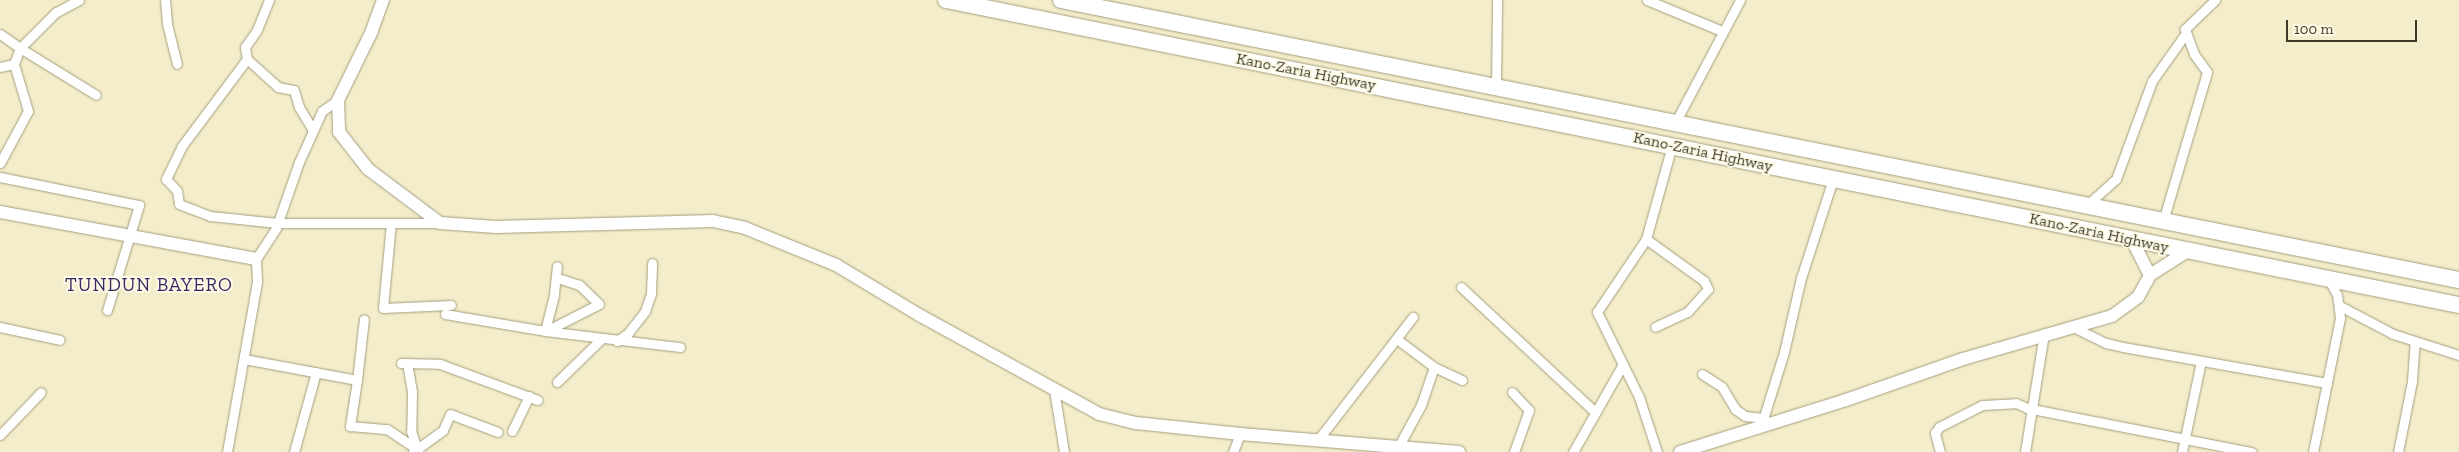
<!DOCTYPE html>
<style>
body{margin:0}
#map{position:relative;width:2459px;height:452px;overflow:hidden;background:#f4edcb;font-family:"Zilla Slab",serif}
div>[style]{position:absolute}
[style*='--x']{left:calc(var(--x)*1px);top:calc(var(--y)*1px);width:calc(var(--w)*1px);rotate:calc(var(--a)*1deg)}
.roads{filter:drop-shadow(0 0 1px #a49e7d) drop-shadow(0 0 1px #a49e7d)}
.street>*{height:9px;margin:-4.5px;padding:0 4.5px;transform-origin:4.5px;border-radius:4.5px;background:#fff}
.secondary>*{height:12px;margin:-6px;padding:0 6px;transform-origin:6px;border-radius:6px;background:#fff}
.highway>*{height:16px;margin:-8px;padding:0 8px;transform-origin:8px;border-radius:8px;background:#fff}
span{translate:-50% -50%;white-space:nowrap;text-align:center;line-height:1.15;-webkit-text-stroke:4px #fefae5;paint-order:stroke}
.street-label{font-size:16px;color:#3d3a2c}
.quarter-label{font-size:19px;color:#362863;letter-spacing:1px}
.scale{position:absolute;left:2286px;top:20px;width:131px;height:22px;box-sizing:border-box;border:2px solid #3d3a2c;border-top:0;padding-left:6px;font-size:15px;line-height:18px;white-space:nowrap;color:#3d3a2c;-webkit-text-stroke:4px #fefae5;paint-order:stroke}
</style>
<div id="map">
<div class="roads">
<div class="street">
<div style="--x:79;--y:0;--w:26;--a:152"></div>
<div style="--x:56;--y:12;--w:51;--a:135"></div>
<div style="--x:20;--y:48;--w:89;--a:31.7"></div>
<div style="--x:165;--y:0;--w:24;--a:85"></div>
<div style="--x:167;--y:24;--w:41;--a:76"></div>
<div style="--x:269;--y:0;--w:32;--a:112"></div>
<div style="--x:257;--y:30;--w:21;--a:125"></div>
<div style="--x:245;--y:47;--w:12;--a:81"></div>
<div style="--x:247;--y:59;--w:42;--a:42.1"></div>
<div style="--x:278;--y:87;--w:16;--a:11"></div>
<div style="--x:294;--y:90;--w:18;--a:74"></div>
<div style="--x:299;--y:107;--w:27;--a:59"></div>
<div style="--x:1647;--y:0;--w:81;--a:22.5"></div>
<div style="--x:0;--y:34;--w:24;--a:35"></div>
<div style="--x:20;--y:48;--w:17;--a:111"></div>
<div style="--x:14;--y:64;--w:14;--a:168"></div>
<div style="--x:247;--y:59;--w:109;--a:126.8"></div>
<div style="--x:182;--y:146;--w:37;--a:116"></div>
<div style="--x:166;--y:179;--w:16;--a:47"></div>
<div style="--x:177;--y:191;--w:13;--a:81"></div>
<div style="--x:179;--y:204;--w:33;--a:21"></div>
<div style="--x:210;--y:216;--w:68;--a:5.9"></div>
<div style="--x:278;--y:223;--w:162;--a:0"></div>
<div style="--x:1496;--y:87;--w:87;--a:-89.3"></div>
<div style="--x:1675;--y:123;--w:139;--a:-62.1"></div>
<div style="--x:0;--y:163;--w:59;--a:-61.7"></div>
<div style="--x:28;--y:111;--w:49;--a:-106.6"></div>
<div style="--x:0;--y:177;--w:142;--a:11.4"></div>
<div style="--x:139;--y:205;--w:110;--a:106.9"></div>
<div style="--x:2087;--y:205;--w:39;--a:-42"></div>
<div style="--x:2116;--y:179;--w:104;--a:-69.8"></div>
<div style="--x:2152;--y:81;--w:59;--a:-54.7"></div>
<div style="--x:2163;--y:221;--w:155;--a:-73.5"></div>
<div style="--x:2207;--y:72;--w:22;--a:-126"></div>
<div style="--x:2194;--y:54;--w:27;--a:-110"></div>
<div style="--x:2185;--y:29;--w:42;--a:-44"></div>
<div style="--x:391;--y:223;--w:85;--a:95.4"></div>
<div style="--x:383;--y:308;--w:68;--a:-2.5"></div>
<div style="--x:1646;--y:239;--w:72;--a:35.9"></div>
<div style="--x:1704;--y:281;--w:9;--a:63"></div>
<div style="--x:1708;--y:289;--w:31;--a:132"></div>
<div style="--x:1687;--y:312;--w:35;--a:155"></div>
<div style="--x:1461;--y:287;--w:182;--a:43"></div>
<div style="--x:2340;--y:306;--w:60;--a:27.8"></div>
<div style="--x:2393;--y:334;--w:69;--a:17.7"></div>
<div style="--x:445;--y:314;--w:101;--a:9.6"></div>
<div style="--x:545;--y:331;--w:38;--a:-76"></div>
<div style="--x:554;--y:294;--w:28;--a:-84"></div>
<div style="--x:0;--y:327;--w:61;--a:12.2"></div>
<div style="--x:2073;--y:327;--w:37;--a:26"></div>
<div style="--x:2106;--y:343;--w:17;--a:13"></div>
<div style="--x:2123;--y:347;--w:207;--a:10"></div>
<div style="--x:548;--y:330;--w:57;--a:-27"></div>
<div style="--x:599;--y:304;--w:28;--a:-136"></div>
<div style="--x:579;--y:285;--w:20;--a:-162"></div>
<div style="--x:545;--y:331;--w:136;--a:6.8"></div>
<div style="--x:617;--y:341;--w:14;--a:-36"></div>
<div style="--x:628;--y:333;--w:28;--a:-52"></div>
<div style="--x:645;--y:311;--w:18;--a:-71"></div>
<div style="--x:651;--y:294;--w:31;--a:-88"></div>
<div style="--x:244;--y:359;--w:115;--a:10.5"></div>
<div style="--x:357;--y:380;--w:61;--a:-83.5"></div>
<div style="--x:401;--y:363;--w:39;--a:1"></div>
<div style="--x:440;--y:364;--w:104;--a:20.2"></div>
<div style="--x:407;--y:363;--w:29;--a:80"></div>
<div style="--x:412;--y:392;--w:39;--a:91"></div>
<div style="--x:411;--y:431;--w:21;--a:71"></div>
<div style="--x:1434;--y:367;--w:31;--a:25"></div>
<div style="--x:1702;--y:374;--w:24;--a:33"></div>
<div style="--x:1722;--y:387;--w:26;--a:59"></div>
<div style="--x:1735;--y:409;--w:12;--a:35"></div>
<div style="--x:1745;--y:416;--w:18;--a:6"></div>
<div style="--x:357;--y:380;--w:47;--a:98.7"></div>
<div style="--x:350;--y:426;--w:37;--a:5"></div>
<div style="--x:387;--y:429;--w:37;--a:34"></div>
<div style="--x:557;--y:382;--w:62;--a:-44.3"></div>
<div style="--x:1054;--y:390;--w:63;--a:80.8"></div>
<div style="--x:1512;--y:392;--w:25;--a:47"></div>
<div style="--x:1529;--y:410;--w:45;--a:109.7"></div>
<div style="--x:1761;--y:426;--w:77;--a:-72.7"></div>
<div style="--x:1784;--y:352;--w:76;--a:-77.1"></div>
<div style="--x:1801;--y:278;--w:104;--a:-72.1"></div>
<div style="--x:512;--y:431;--w:39;--a:-64"></div>
<div style="--x:0;--y:435;--w:59;--a:-46.4"></div>
<div style="--x:1317;--y:441;--w:157;--a:-52.3"></div>
<div style="--x:1396;--y:451;--w:52;--a:-61.5"></div>
<div style="--x:1421;--y:405;--w:40;--a:-71.1"></div>
<div style="--x:1434;--y:367;--w:45;--a:-143.1"></div>
<div style="--x:227;--y:452;--w:174;--a:-80"></div>
<div style="--x:257;--y:281;--w:22;--a:-93"></div>
<div style="--x:256;--y:259;--w:37;--a:-57"></div>
<div style="--x:276;--y:228;--w:70;--a:-70.8"></div>
<div style="--x:299;--y:162;--w:56;--a:-65.7"></div>
<div style="--x:322;--y:111;--w:19;--a:-35"></div>
<div style="--x:294;--y:452;--w:83;--a:-74.6"></div>
<div style="--x:413;--y:452;--w:37;--a:-36"></div>
<div style="--x:443;--y:430;--w:17;--a:-66"></div>
<div style="--x:450;--y:414;--w:51;--a:20.6"></div>
<div style="--x:1233;--y:452;--w:19;--a:-69"></div>
<div style="--x:1573;--y:452;--w:101;--a:-60.4"></div>
<div style="--x:1657;--y:452;--w:58;--a:-108.1"></div>
<div style="--x:1639;--y:397;--w:95;--a:-116.3"></div>
<div style="--x:1597;--y:312;--w:88;--a:-56.1"></div>
<div style="--x:1646;--y:239;--w:98;--a:-74.5"></div>
<div style="--x:1940;--y:452;--w:20;--a:-105"></div>
<div style="--x:1935;--y:433;--w:7;--a:-56"></div>
<div style="--x:1939;--y:427;--w:48;--a:-27.1"></div>
<div style="--x:1982;--y:405;--w:34;--a:-3"></div>
<div style="--x:2016;--y:403;--w:12;--a:24"></div>
<div style="--x:2027;--y:408;--w:229;--a:11.1"></div>
<div style="--x:2025;--y:452;--w:120;--a:-80.9"></div>
<div style="--x:2182;--y:452;--w:93;--a:-78.2"></div>
<div style="--x:2313;--y:452;--w:137;--a:-78.6"></div>
<div style="--x:2340;--y:318;--w:23;--a:-97"></div>
<div style="--x:2337;--y:295;--w:17;--a:-118"></div>
<div style="--x:2398;--y:452;--w:72;--a:-78.8"></div>
<div style="--x:2412;--y:381;--w:39;--a:-86"></div>
</div>
<div class="secondary">
<div style="--x:383;--y:0;--w:33;--a:110"></div>
<div style="--x:372;--y:31;--w:77;--a:116.2"></div>
<div style="--x:338;--y:100;--w:32;--a:88"></div>
<div style="--x:339;--y:132;--w:47;--a:51.9"></div>
<div style="--x:368;--y:169;--w:90;--a:36.9"></div>
<div style="--x:440;--y:223;--w:56;--a:4.1"></div>
<div style="--x:496;--y:227;--w:217;--a:-1.6"></div>
<div style="--x:713;--y:221;--w:33;--a:12"></div>
<div style="--x:745;--y:228;--w:98;--a:22.1"></div>
<div style="--x:836;--y:265;--w:99;--a:31"></div>
<div style="--x:921;--y:316;--w:203;--a:28.8"></div>
<div style="--x:1099;--y:414;--w:38;--a:14"></div>
<div style="--x:1136;--y:423;--w:105;--a:6"></div>
<div style="--x:1240;--y:434;--w:220;--a:4.7"></div>
<div style="--x:0;--y:212;--w:260;--a:10.4"></div>
<div style="--x:2133;--y:242;--w:37;--a:63"></div>
<div style="--x:1680;--y:452;--w:174;--a:-17.4"></div>
<div style="--x:1846;--y:400;--w:124;--a:-19.3"></div>
<div style="--x:1963;--y:359;--w:155;--a:-16.1"></div>
<div style="--x:2112;--y:316;--w:32;--a:-36"></div>
<div style="--x:2138;--y:297;--w:25;--a:-61"></div>
<div style="--x:2150;--y:275;--w:43;--a:-32.6"></div>
</div>
<div class="highway">
<div style="--x:946;--y:0;--w:1543;--a:11.4"></div>
<div style="--x:1061;--y:0;--w:1426;--a:11.33"></div>
</div>
</div>
<div class="street-label">
<span style="left:1306px;top:72px;rotate:11deg">Kano-Zaria Highway</span>
<span style="left:1703px;top:152px;rotate:12deg">Kano-Zaria Highway</span>
<span style="left:2099px;top:233px;rotate:12deg">Kano-Zaria Highway</span>
</div>
<div class="quarter-label">
<span style="left:149px;top:285px">TUNDUN BAYERO</span>
</div>
<div class="scale">100 m</div>
</div>
